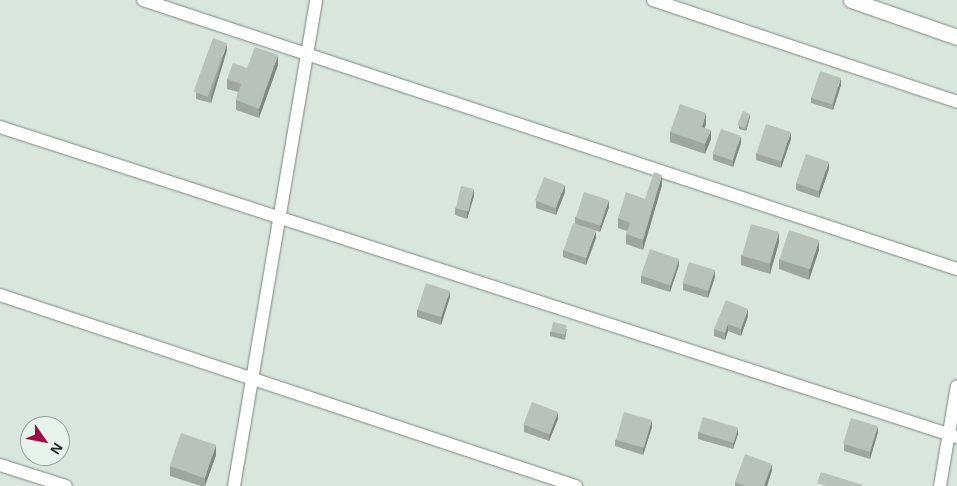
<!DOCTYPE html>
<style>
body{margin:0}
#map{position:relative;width:957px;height:486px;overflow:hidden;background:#d9e6de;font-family:Helvetica,sans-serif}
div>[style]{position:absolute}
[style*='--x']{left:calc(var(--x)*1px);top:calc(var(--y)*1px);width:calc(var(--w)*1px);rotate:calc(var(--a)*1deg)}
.roads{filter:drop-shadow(0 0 1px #7c8780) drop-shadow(0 0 1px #7c8780)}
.minor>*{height:12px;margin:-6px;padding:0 6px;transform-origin:6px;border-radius:6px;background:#fff}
.tertiary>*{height:15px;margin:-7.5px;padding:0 7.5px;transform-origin:7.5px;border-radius:7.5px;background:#fff}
.wall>*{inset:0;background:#9da7a0}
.shaded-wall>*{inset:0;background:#7f8882}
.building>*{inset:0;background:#b6c2ba;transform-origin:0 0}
span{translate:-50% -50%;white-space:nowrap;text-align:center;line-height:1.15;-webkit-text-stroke:4px #e6f3eb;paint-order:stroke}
.north{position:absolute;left:20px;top:416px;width:50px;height:50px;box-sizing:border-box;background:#e6f3eb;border:1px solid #96a09a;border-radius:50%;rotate:123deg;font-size:14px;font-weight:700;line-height:20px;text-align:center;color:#1f2321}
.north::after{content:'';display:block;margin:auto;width:18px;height:22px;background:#a30841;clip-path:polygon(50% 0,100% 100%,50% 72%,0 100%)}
</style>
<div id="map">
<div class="roads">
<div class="minor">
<div style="--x:143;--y:0;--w:857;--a:18.29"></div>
<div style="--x:653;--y:0;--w:321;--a:18.5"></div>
<div style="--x:0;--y:127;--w:1006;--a:17.95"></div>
<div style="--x:0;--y:295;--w:607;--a:18.35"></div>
<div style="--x:0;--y:465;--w:69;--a:17.7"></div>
<div style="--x:234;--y:486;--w:493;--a:-80.4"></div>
<div style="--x:940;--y:486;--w:101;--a:-80.4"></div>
</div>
<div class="tertiary">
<div style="--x:851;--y:0;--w:112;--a:19.2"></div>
</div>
</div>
<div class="wall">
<div style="clip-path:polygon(227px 50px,211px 103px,196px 99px,196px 92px)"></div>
<div style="clip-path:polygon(278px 65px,259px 118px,236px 110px,236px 100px,238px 92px,227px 89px,227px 79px,247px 68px)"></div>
<div style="clip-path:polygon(841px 85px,833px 110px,811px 103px,811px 97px)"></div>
<div style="clip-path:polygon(750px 117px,746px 131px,739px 129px,739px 125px)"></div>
<div style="clip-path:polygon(706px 123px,705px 128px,711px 139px,705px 154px,670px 142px,670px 132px)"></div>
<div style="clip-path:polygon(791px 139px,781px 168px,756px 160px,756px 153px)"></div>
<div style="clip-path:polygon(741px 143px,733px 167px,713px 160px,713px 154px)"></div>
<div style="clip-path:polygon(829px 169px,819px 198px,796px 190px,796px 183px)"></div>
<div style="clip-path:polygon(662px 185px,643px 250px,626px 244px,626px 234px,627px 231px,618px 228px,618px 218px,645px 199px)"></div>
<div style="clip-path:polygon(565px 192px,556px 215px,536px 208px,536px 201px)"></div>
<div style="clip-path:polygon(474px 196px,467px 219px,455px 215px,455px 208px)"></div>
<div style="clip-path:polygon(609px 207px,600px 232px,575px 224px,575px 217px)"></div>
<div style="clip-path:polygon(596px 238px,586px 265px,563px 257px,563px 250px)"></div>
<div style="clip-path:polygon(779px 242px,770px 274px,741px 265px,741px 255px)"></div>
<div style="clip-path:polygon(819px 250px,809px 280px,779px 269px,779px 259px)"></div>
<div style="clip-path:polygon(679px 265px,670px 292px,641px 283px,641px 276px)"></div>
<div style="clip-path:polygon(715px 277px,708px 298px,683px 290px,683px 283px)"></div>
<div style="clip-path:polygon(450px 297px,441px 325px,417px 317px,417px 310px)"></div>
<div style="clip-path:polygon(748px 316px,741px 336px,728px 331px,725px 340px,714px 336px,714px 329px)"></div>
<div style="clip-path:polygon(567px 329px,565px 340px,550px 336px,550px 332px)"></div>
<div style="clip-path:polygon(558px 419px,549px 441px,524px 432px,524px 425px)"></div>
<div style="clip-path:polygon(652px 427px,643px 455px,615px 446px,615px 440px)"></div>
<div style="clip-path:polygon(698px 432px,738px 434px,733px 449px,698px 439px)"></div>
<div style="clip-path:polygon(878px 432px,870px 459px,844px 451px,844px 444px)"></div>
<div style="clip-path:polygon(216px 455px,205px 486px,201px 486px,170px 476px,170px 466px)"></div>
<div style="clip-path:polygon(772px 470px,767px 486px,735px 486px,735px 482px)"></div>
</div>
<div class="shaded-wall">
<div style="clip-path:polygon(227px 43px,227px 50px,211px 103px,211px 97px)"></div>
<div style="clip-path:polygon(278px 55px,278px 65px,259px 118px,259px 109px)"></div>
<div style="clip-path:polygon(841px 78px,841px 85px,833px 110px,833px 104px)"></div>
<div style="clip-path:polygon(706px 113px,706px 123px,702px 136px,702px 127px)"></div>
<div style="clip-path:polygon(750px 114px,750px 117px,746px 131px,746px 128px)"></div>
<div style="clip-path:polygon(711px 130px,711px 139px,705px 154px,705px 144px)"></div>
<div style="clip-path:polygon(791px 132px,791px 139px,781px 168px,781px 161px)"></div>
<div style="clip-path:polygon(741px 136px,741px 143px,733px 167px,733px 160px)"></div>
<div style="clip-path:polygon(829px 162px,829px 169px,819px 198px,819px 191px)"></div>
<div style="clip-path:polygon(662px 175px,662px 185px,643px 250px,643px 240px)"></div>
<div style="clip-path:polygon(565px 185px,565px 192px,556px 215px,556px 208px)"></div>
<div style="clip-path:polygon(474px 189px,474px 196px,467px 219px,467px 212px)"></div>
<div style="clip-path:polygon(609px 200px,609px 207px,600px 232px,600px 226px)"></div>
<div style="clip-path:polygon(596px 231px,596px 238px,586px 265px,586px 258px)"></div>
<div style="clip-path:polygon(779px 232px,779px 242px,770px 274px,770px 264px)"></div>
<div style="clip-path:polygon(819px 240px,819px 250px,809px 280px,809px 270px)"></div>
<div style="clip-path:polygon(679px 259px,679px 265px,670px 292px,670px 286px)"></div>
<div style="clip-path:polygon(715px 270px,715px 277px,708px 298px,708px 291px)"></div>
<div style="clip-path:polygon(450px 291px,450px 297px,441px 325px,441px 318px)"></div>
<div style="clip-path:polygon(748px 309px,748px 316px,741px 336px,741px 329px)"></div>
<div style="clip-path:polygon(728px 324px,728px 331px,725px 340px,725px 333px)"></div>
<div style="clip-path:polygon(558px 412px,558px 419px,549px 441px,549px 434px)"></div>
<div style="clip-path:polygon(652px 420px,652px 427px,643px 455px,643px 448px)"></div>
<div style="clip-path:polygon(878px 426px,878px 432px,870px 459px,870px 452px)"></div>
<div style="clip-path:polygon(738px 428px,738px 434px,733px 449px,733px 442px)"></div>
<div style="clip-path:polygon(216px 445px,216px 455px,205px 486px,205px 478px)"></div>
<div style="clip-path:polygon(772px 464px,772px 470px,767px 486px,764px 486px)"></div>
</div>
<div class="building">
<div style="left:213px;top:38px;width:15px;height:57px;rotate:20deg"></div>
<div style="clip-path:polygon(255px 47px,278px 55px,259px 109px,236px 100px,241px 84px,227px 79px,233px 63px,247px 68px)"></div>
<div style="left:820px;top:71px;width:22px;height:28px;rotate:18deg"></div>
<div style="clip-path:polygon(680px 104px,706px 113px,702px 127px,711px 130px,705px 144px,670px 132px)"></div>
<div style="left:743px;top:111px;width:8px;height:15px;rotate:23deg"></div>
<div style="left:766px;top:124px;width:26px;height:31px;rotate:18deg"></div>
<div style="left:721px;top:129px;width:21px;height:26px;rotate:19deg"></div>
<div style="left:806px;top:154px;width:24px;height:31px;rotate:19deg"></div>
<div style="clip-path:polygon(654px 172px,662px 175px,643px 240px,626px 234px,630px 223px,618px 218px,626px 192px,645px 199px)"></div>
<div style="left:544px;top:177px;width:22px;height:25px;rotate:21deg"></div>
<div style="left:461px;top:186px;width:13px;height:23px;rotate:13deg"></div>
<div style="left:584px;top:192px;width:26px;height:27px;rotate:18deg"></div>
<div style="left:573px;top:223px;width:24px;height:29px;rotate:19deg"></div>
<div style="left:751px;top:224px;width:29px;height:33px;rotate:16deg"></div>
<div style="left:789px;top:230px;width:32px;height:31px;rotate:18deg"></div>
<div style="left:650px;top:249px;width:31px;height:28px;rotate:19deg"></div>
<div style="left:689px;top:262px;width:27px;height:22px;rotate:17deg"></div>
<div style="left:426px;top:283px;width:25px;height:28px;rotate:18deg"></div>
<div style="clip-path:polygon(726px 300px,748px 309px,741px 329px,728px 324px,725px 333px,714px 329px)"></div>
<div style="left:553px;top:322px;width:14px;height:10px;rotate:12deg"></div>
<div style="left:532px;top:402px;width:28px;height:24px;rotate:21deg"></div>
<div style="left:624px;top:412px;width:29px;height:29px;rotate:16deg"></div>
<div style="left:703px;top:417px;width:37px;height:16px;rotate:17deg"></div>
<div style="left:851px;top:418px;width:28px;height:27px;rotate:17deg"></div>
<div style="left:181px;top:433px;width:37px;height:35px;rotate:19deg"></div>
<div style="clip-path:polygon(745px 454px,772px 464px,764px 486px,746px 486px,735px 482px)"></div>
<div style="clip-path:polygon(821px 472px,863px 485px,863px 486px,826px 486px,817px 483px)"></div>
</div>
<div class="north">N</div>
</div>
